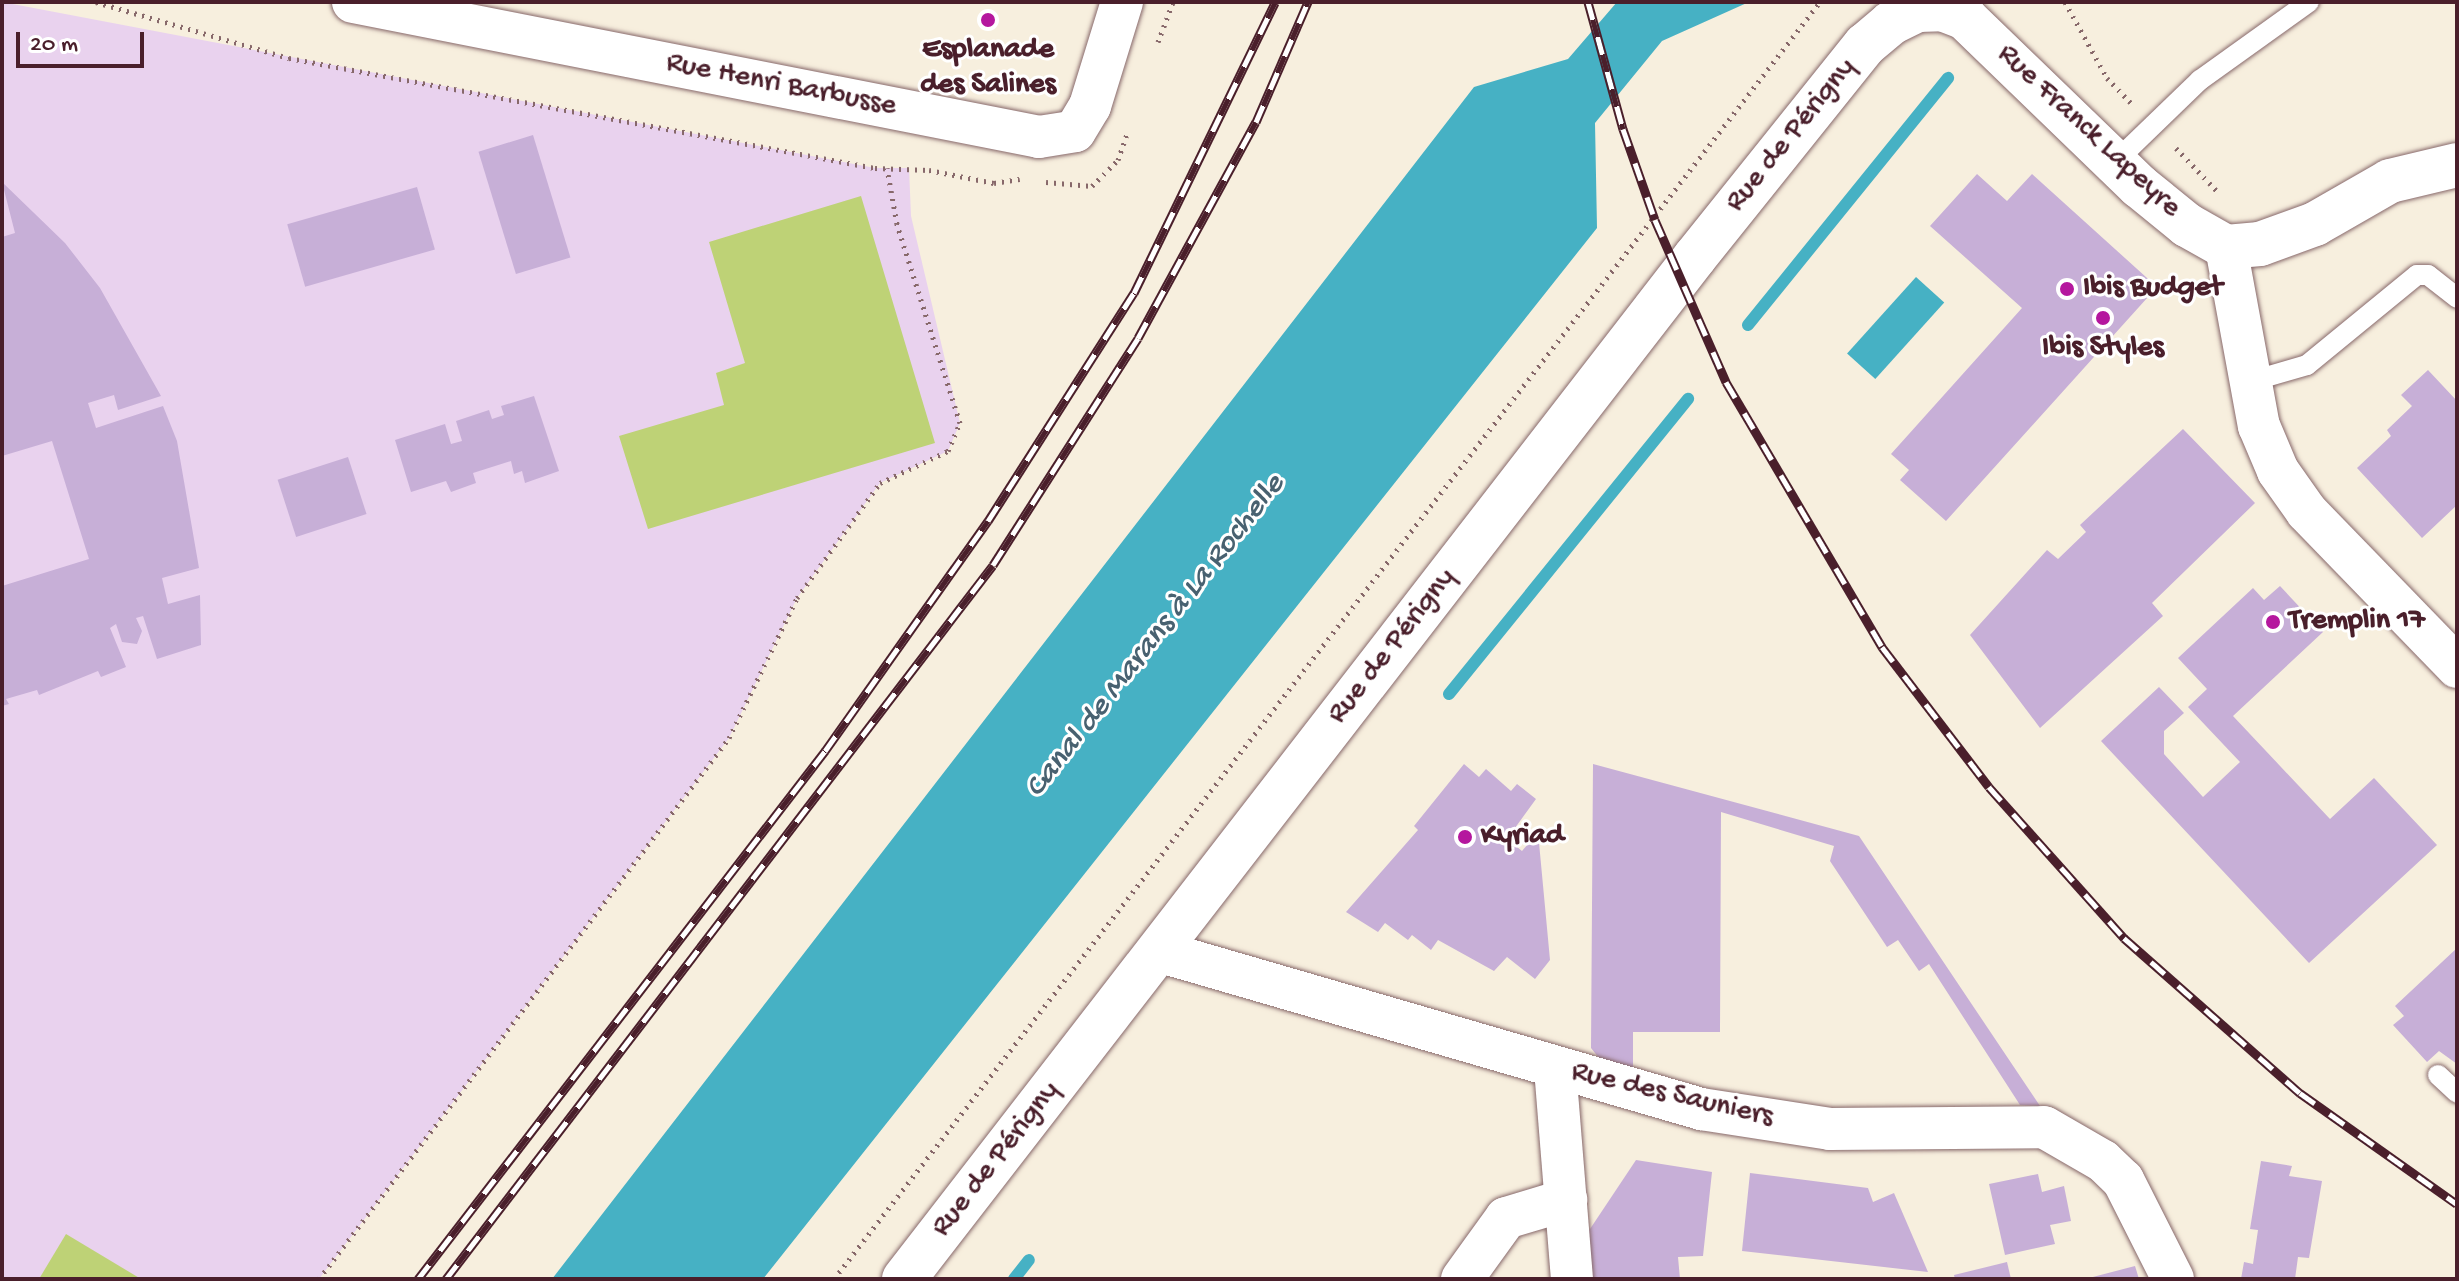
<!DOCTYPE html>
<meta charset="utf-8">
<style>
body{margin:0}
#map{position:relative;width:2459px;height:1281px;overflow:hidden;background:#f7efde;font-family:"Gochi Hand",sans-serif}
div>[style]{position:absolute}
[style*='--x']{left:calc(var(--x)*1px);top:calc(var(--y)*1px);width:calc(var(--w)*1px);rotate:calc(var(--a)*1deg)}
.built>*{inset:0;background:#e9d2ee}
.green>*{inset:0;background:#bed276}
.water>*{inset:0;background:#46b1c4;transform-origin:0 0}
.stream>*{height:12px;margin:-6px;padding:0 6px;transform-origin:6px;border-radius:6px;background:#46b1c4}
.building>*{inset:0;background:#c7afd7;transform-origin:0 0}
.path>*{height:5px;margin-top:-2.5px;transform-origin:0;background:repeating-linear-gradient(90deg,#87686a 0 2px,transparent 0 8px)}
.roads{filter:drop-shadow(0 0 2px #87686a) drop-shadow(0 0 2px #87686a)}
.service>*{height:20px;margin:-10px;padding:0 10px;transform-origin:10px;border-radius:10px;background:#fff}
.minor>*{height:42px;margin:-21px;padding:0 21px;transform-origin:21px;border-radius:21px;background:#fff}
.tertiary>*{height:44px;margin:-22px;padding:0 22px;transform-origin:22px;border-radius:22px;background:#fff}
.rail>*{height:9px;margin-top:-4.5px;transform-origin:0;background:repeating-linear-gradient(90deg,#fff 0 18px,#4a1f2b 0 36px);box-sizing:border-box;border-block:2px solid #4a1f2b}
.dots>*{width:22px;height:22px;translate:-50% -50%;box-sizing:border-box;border:4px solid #fff;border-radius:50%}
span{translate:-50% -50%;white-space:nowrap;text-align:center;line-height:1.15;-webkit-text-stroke:6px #fff;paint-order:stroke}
.poi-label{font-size:30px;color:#4a1f2b;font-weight:700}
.left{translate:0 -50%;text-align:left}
.street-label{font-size:30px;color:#4a1f2b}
.water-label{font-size:32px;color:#486170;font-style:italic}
.frame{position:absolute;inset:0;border:4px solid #4a1f2b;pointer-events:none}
.scale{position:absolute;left:16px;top:32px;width:128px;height:36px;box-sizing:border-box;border:4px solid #4a1f2b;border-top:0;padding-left:10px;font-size:24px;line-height:28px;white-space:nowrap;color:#4a1f2b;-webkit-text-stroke:6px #fff;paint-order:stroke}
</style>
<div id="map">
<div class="built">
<div style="clip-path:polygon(2px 2px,875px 168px,909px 168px,911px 216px,960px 423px,948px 451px,880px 483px,797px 598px,729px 738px,319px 1279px,2px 1279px)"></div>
</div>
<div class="green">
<div style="clip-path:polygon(861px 196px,935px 443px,648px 529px,619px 436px,724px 405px,716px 373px,745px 363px,709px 242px)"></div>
<div style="clip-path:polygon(66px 1234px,141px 1279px,39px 1279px)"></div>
</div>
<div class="water">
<div style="clip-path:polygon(1617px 2px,1749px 2px,1662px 41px,1595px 123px,1597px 228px,763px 1279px,552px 1279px,1474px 87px,1568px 59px)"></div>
<div style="left:1916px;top:277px;width:38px;height:103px;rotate:42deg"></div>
</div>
<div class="stream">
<div style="--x:1748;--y:325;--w:318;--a:-51"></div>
<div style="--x:1449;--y:694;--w:380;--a:-51"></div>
<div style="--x:1014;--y:1279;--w:24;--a:-52"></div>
</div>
<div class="building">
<div style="left:533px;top:135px;width:128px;height:57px;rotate:73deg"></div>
<div style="clip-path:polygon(1977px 174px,2007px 201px,2032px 174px,2157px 287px,1946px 521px,1900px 480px,1909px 470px,1891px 454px,2022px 308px,1930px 226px)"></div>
<div style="clip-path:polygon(2px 182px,65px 243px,100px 288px,161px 396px,118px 410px,114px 395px,88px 403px,96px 428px,163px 406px,177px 441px,199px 568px,162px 578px,168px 604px,200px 595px,201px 645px,157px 659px,143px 616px,136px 618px,142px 631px,137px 644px,122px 642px,116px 624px,110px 628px,126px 667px,101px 677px,98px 671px,39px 695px,37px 690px,6px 699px,9px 704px,2px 706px,2px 586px,89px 559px,52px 441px,2px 456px,2px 237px,15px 233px)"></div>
<div style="left:417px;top:187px;width:65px;height:135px;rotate:74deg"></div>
<div style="clip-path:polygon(2428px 370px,2457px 401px,2457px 505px,2422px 538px,2357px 468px,2391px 436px,2387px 430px,2412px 406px,2401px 395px)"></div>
<div style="clip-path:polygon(534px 396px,559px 471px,525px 483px,522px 471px,514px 474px,511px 461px,473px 473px,476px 483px,451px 492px,446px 481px,411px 492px,395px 440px,445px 424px,451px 444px,462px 441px,456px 421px,489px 410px,492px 419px,504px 415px,501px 406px)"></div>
<div style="clip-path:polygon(2183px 429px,2255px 503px,2152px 603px,2163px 616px,2040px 728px,1970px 635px,2047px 550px,2058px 559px,2086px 532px,2080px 525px)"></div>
<div style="left:348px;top:457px;width:60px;height:74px;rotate:72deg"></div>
<div style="clip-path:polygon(2280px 586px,2323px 632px,2233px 716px,2330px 819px,2374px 778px,2437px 845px,2309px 963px,2101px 741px,2159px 687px,2184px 713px,2164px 731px,2164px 754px,2203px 797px,2240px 762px,2188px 707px,2207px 689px,2178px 658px,2253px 588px,2264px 600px)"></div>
<div style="clip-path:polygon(1464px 764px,1479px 777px,1486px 769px,1511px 791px,1517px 784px,1536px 799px,1507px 839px,1522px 851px,1538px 832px,1550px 960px,1535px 979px,1507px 957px,1494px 971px,1438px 940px,1431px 950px,1412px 935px,1408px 940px,1385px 923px,1378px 932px,1346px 912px,1418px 830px,1414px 826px)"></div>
<div style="clip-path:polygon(1593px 764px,1859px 836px,2040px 1106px,2020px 1105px,1929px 964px,1919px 971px,1898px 940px,1887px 947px,1830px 861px,1834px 846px,1721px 812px,1720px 1032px,1633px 1032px,1633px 1072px,1607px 1068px,1591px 1048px)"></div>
<div style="clip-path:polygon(2457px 948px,2457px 1064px,2439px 1051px,2427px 1062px,2393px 1025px,2404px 1016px,2395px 1006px)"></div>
<div style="clip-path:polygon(1636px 1160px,1712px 1172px,1703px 1256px,1678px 1257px,1680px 1279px,1588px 1279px,1584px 1238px)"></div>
<div style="clip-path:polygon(2261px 1161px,2292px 1166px,2289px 1176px,2322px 1181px,2309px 1258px,2298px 1257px,2295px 1279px,2241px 1279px,2244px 1262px,2253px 1264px,2258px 1230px,2250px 1229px)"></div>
<div style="clip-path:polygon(1750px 1173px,1868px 1188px,1873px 1202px,1894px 1193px,1928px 1272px,1742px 1251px)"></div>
<div style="clip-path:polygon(2038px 1174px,2042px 1192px,2064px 1186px,2071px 1221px,2050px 1225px,2055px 1244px,2005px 1255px,1989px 1184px)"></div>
<div style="clip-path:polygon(2007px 1262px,2011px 1279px,1955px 1279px,1954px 1275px)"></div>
<div style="clip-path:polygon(2135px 1266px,2139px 1279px,2089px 1279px,2089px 1278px)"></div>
</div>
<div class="path">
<div style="--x:96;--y:2;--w:201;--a:16.2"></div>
<div style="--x:289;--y:58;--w:596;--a:10.63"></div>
<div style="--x:875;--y:168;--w:54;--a:2.1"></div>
<div style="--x:929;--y:170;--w:66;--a:11.3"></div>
<div style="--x:994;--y:183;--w:26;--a:-9"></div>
<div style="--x:2065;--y:2;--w:87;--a:61.1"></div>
<div style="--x:2107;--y:78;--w:36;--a:46"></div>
<div style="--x:1158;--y:42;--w:43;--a:-69.4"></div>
<div style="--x:2176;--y:148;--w:59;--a:46.4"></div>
<div style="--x:1046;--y:182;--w:46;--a:5"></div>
<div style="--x:1092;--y:186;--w:37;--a:-45"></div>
<div style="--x:1118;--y:160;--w:31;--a:-71"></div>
<div style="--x:319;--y:1279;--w:679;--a:-52.84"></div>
<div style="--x:729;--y:738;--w:156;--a:-64.1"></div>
<div style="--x:797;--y:598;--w:142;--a:-54.2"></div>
<div style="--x:880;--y:483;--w:75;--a:-25.2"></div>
<div style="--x:948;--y:451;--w:30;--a:-67"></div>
<div style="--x:960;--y:423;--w:209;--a:-107.6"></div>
<div style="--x:897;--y:224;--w:57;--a:-100.1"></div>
<div style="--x:834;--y:1279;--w:1613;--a:-52.33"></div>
</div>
<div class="roads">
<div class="service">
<div style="--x:2115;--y:162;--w:118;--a:-44"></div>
<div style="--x:2200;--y:80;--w:134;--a:-35.6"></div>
<div style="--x:2252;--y:381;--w:57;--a:-16.2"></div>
<div style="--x:2307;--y:365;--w:142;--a:-39.3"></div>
<div style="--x:2417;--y:275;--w:11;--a:0"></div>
<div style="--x:2428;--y:275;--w:37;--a:38"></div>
<div style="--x:2438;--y:1075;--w:26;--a:43"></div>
</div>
<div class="minor">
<div style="--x:353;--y:2;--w:699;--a:11.13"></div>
<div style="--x:1039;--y:137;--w:36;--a:-9"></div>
<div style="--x:1075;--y:131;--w:29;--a:-59"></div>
<div style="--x:1090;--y:106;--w:109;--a:-72.9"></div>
<div style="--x:2226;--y:247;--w:182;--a:79.6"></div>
<div style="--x:2259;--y:426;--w:49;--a:67.1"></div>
<div style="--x:2278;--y:471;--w:50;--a:54.7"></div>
<div style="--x:2307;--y:512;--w:216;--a:45.9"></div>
<div style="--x:1158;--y:951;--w:566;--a:16.22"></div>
<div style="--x:1701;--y:1109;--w:131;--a:8.8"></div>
<div style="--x:1830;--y:1129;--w:214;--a:-0.5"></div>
<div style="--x:2044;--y:1127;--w:68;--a:30"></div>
<div style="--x:2103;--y:1161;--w:28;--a:44"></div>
<div style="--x:2123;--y:1180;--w:111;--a:63.2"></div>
<div style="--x:1555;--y:1068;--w:212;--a:85.4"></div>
<div style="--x:1462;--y:1279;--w:75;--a:-54.2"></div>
<div style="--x:1506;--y:1218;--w:63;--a:-16.7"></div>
</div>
<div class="tertiary">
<div style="--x:904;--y:1279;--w:1292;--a:-52.26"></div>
<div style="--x:1695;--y:257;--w:272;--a:-51.3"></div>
<div style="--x:1865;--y:45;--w:34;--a:-40"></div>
<div style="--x:1891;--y:23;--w:30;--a:-26"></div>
<div style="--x:1918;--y:10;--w:24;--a:-2"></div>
<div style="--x:1942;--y:9;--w:25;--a:21"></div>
<div style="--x:1965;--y:18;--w:242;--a:44"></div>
<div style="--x:2139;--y:186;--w:62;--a:39.1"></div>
<div style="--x:2187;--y:225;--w:45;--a:29.4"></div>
<div style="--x:2226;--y:247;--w:34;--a:-5"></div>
<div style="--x:2260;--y:244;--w:59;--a:-20"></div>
<div style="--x:2315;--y:224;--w:86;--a:-29.8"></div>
<div style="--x:2390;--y:181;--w:69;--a:-13.4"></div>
</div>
</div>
<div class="rail">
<div style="--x:1588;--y:2;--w:132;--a:74.6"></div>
<div style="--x:1623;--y:129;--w:96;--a:70.6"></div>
<div style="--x:1655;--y:220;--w:177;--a:66.3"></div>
<div style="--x:1726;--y:382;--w:308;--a:59.5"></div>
<div style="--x:1882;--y:647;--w:176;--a:52.6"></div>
<div style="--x:1989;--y:787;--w:203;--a:48.2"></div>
<div style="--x:2124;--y:938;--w:235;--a:41.4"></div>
<div style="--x:2300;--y:1093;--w:192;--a:35.3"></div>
<div style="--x:418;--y:1279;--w:667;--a:-52.37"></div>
<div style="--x:825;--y:751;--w:282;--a:-54.7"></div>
<div style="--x:988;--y:521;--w:271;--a:-57.4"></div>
<div style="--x:1134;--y:293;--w:323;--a:-64.1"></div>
<div style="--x:446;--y:1279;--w:899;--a:-52.54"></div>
<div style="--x:993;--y:565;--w:269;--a:-57.4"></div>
<div style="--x:1138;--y:338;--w:246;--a:-61.4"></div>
<div style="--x:1256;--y:122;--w:131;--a:-66.6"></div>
</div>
<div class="dots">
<div style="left:988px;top:20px;background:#b5179e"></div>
<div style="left:2067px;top:289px;background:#b5179e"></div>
<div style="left:2103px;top:318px;background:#b5179e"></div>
<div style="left:2273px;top:622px;background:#b5179e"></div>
<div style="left:1465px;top:837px;background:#b5179e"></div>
</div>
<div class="poi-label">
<span style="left:988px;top:68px">Esplanade<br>des Salines</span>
<span class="left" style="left:2083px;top:289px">Ibis Budget</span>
<span style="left:2103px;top:349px">Ibis Styles</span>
<span class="left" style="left:2289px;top:622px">Tremplin 17</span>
<span class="left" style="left:1481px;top:837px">Kyriad</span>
</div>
<div class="street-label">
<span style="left:781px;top:86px;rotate:11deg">Rue Henri Barbusse</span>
<span style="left:2088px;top:132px;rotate:43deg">Rue Franck Lapeyre</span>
<span style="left:1792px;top:136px;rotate:-51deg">Rue de Périgny</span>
<span style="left:1393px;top:647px;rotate:-52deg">Rue de Périgny</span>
<span style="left:1672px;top:1096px;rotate:13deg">Rue des Sauniers</span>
<span style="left:997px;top:1160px;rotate:-52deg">Rue de Périgny</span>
</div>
<div class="water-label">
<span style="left:1156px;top:637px;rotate:-52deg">Canal de Marans à La Rochelle</span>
</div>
<div class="frame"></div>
<div class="scale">20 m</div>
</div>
